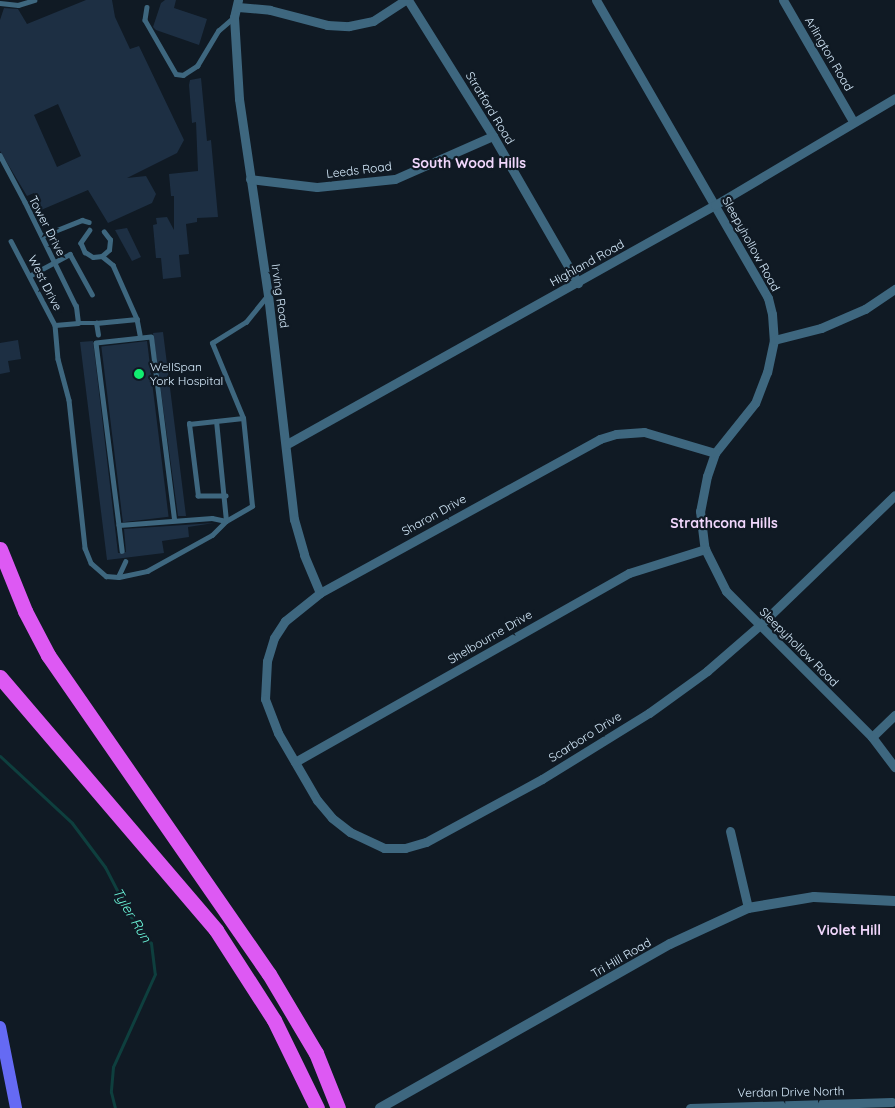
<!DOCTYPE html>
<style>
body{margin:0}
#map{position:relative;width:895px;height:1108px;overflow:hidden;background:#101a24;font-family:Quicksand,sans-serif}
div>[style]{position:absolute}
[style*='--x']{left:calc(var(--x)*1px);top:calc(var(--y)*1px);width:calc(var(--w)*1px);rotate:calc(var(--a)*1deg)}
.stream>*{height:3px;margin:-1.5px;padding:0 1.5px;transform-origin:1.5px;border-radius:1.5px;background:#0e3f3e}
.building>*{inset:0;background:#1d2f43;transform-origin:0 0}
.service>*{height:4.5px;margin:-2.25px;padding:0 2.25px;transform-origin:2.25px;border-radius:2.25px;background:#3e677f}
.minor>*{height:9px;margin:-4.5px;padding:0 4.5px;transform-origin:4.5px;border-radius:4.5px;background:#3e677f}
.tertiary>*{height:10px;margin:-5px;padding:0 5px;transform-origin:5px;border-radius:5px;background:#3e677f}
.primary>*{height:12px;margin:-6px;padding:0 6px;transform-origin:6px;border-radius:6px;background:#656af4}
.motorway>*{height:15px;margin:-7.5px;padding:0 7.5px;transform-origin:7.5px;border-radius:7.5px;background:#dd59f3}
.service-bridge>*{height:4.5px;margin:-2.25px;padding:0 2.25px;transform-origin:2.25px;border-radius:2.25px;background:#3e677f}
.dots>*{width:14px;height:14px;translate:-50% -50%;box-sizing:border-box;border:2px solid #101a24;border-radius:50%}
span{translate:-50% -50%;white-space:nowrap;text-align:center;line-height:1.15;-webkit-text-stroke:4.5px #101a24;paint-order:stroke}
.street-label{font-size:12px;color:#d6ebfc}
.poi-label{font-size:12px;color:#d6ebfc}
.left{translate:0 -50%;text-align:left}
.neighbourhood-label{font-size:14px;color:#f1d7fc;font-weight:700}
.water-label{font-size:14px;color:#6bf5d9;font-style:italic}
</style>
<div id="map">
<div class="stream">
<div style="--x:0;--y:756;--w:98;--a:42.9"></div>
<div style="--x:72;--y:823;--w:55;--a:53.1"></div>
<div style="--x:105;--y:867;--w:63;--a:62.6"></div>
<div style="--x:134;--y:923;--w:26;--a:50"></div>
<div style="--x:151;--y:943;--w:31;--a:83"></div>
<div style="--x:155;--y:974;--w:102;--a:114.3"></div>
<div style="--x:113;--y:1067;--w:25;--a:95"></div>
<div style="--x:111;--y:1092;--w:16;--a:76"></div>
</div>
<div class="building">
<div style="clip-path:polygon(evenodd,86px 0,112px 0,115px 17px,130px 49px,139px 46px,184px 140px,177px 153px,127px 178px,146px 176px,156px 194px,152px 203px,108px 223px,88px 190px,41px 210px,34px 193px,27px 196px,0 151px,0 20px,4px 8px,18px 9px,27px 24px,86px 0,58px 104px,81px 156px,57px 167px,34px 115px,58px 104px)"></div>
<div style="clip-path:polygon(165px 0,176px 0,174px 8px,207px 19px,199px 45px,156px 30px,153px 27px,161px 3px)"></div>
<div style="clip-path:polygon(201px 78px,207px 141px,211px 140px,218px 217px,197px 218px,197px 222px,186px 224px,189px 254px,179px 255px,181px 277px,163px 279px,161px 258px,156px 258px,153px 225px,157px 224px,156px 218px,167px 217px,174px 230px,174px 196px,171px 196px,169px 174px,198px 171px,196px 122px,192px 123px,189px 85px,190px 80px)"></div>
<div style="clip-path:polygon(127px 228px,141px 257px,132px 261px,115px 230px)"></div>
<div style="clip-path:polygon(163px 332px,186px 516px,178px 516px,153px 333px)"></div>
<div style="clip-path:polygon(18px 340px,21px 359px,8px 361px,10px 372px,0 374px,0 343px)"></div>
<div style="clip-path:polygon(93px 341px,118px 553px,126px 552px,124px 529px,214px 523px,188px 527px,189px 537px,162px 541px,164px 553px,107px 560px,80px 342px)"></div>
<div style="left:147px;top:341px;width:177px;height:46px;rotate:83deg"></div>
</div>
<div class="service">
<div style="--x:0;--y:3;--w:18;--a:6"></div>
<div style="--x:18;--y:5;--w:17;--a:-17"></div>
<div style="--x:147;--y:7;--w:13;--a:99"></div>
<div style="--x:145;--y:20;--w:62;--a:60.1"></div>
<div style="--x:176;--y:74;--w:7;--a:8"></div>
<div style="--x:183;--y:75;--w:17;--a:-33"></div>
<div style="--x:197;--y:66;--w:41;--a:-59"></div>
<div style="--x:218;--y:31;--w:20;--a:-41"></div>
<div style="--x:0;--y:155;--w:53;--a:62"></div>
<div style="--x:90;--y:230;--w:16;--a:125"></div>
<div style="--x:81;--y:243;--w:10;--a:66"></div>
<div style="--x:85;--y:252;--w:9;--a:32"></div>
<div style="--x:93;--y:257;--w:9;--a:-6"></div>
<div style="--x:102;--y:256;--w:9;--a:-41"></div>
<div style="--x:109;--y:250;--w:10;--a:-84"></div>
<div style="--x:110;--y:240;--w:10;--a:-127"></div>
<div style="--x:42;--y:236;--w:43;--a:-21.8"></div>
<div style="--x:82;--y:220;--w:7;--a:16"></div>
<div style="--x:11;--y:241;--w:95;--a:62.4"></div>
<div style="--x:55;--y:325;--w:23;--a:-5"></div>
<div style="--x:78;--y:323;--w:17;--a:-97"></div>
<div style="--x:102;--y:256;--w:14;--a:39"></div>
<div style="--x:113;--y:265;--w:59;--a:66"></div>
<div style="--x:137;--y:319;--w:16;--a:79"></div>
<div style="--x:31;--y:275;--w:44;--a:-28.3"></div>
<div style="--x:70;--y:254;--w:46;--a:61.2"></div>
<div style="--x:78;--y:323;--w:18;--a:0"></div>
<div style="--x:55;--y:325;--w:34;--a:85"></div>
<div style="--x:58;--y:359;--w:42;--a:75"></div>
<div style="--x:69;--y:400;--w:149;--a:83.8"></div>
<div style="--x:85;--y:548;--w:16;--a:68"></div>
<div style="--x:91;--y:563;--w:20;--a:41"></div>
<div style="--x:106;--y:576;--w:12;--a:5"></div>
<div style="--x:118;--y:577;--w:17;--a:-65"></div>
<div style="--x:98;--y:335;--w:12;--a:-99"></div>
<div style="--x:96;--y:323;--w:41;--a:-5.6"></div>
<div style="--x:226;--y:496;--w:28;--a:180"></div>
<div style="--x:198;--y:496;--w:73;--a:-97.1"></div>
<div style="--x:189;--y:424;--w:54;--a:-6.3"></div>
<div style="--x:243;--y:418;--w:81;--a:-112.5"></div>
<div style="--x:212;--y:343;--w:40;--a:-32"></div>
<div style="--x:246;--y:322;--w:33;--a:-51"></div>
<div style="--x:174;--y:519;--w:183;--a:-97.2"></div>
<div style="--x:151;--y:337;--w:55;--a:173.8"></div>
<div style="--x:96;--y:343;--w:183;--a:82.8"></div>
<div style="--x:119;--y:525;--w:93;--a:-4.3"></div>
<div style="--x:212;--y:518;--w:14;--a:12"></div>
<div style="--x:226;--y:521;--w:30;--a:-30"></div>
<div style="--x:252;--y:506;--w:88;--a:-95.8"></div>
<div style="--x:119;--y:525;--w:26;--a:83"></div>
<div style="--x:119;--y:577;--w:29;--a:-12"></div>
<div style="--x:147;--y:571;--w:74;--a:-29"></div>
<div style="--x:212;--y:535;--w:20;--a:-45"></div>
<div style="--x:226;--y:521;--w:100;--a:-95.7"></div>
</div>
<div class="minor">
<div style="--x:238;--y:0;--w:17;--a:103"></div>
<div style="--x:234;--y:17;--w:82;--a:86.5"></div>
<div style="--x:239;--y:99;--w:198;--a:81.6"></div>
<div style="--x:268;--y:295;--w:226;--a:83.4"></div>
<div style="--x:294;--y:519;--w:37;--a:74"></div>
<div style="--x:304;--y:555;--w:41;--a:67.2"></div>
<div style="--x:408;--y:0;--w:160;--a:58"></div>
<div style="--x:493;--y:136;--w:170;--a:60"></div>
<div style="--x:596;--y:0;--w:344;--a:60"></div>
<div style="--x:768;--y:298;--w:16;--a:76"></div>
<div style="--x:772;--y:314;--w:26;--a:86"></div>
<div style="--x:774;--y:340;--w:33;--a:102"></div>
<div style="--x:767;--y:372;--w:33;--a:111"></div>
<div style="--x:755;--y:403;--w:64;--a:128.7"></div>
<div style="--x:715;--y:453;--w:24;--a:109"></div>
<div style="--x:707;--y:476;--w:36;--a:101"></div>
<div style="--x:700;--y:511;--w:38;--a:83"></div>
<div style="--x:705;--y:549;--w:47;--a:63.4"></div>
<div style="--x:726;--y:591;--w:206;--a:45"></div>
<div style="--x:872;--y:737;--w:38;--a:53"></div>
<div style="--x:783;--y:0;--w:140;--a:60"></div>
<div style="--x:238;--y:7;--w:32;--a:5"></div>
<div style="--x:270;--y:10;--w:59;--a:14.7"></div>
<div style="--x:327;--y:25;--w:22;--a:3"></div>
<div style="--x:349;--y:26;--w:25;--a:-12"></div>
<div style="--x:373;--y:21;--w:38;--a:-33"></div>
<div style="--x:250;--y:179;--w:67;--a:6.8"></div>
<div style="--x:317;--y:187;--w:78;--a:-5.9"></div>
<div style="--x:395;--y:179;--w:107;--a:-23.7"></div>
<div style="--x:774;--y:340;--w:49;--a:-14.3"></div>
<div style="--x:821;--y:328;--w:48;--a:-23.4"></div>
<div style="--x:865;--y:309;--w:36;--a:-34"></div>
<div style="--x:287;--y:444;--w:490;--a:-29.2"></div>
<div style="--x:715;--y:205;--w:209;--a:-30.7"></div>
<div style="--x:715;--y:453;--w:74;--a:-163.5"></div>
<div style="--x:644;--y:432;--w:28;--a:176"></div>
<div style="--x:616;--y:434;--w:17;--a:163"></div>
<div style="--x:600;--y:439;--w:320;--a:151.2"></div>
<div style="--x:320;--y:593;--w:45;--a:141.3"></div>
<div style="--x:285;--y:621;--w:20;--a:123"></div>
<div style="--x:274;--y:638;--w:24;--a:107"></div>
<div style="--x:267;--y:661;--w:38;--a:93"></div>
<div style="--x:265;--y:699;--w:36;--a:69"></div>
<div style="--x:278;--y:733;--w:78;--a:59.8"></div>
<div style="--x:317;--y:800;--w:23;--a:50"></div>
<div style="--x:332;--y:818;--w:23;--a:38"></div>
<div style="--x:350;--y:832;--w:38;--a:25"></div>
<div style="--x:384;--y:848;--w:21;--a:0"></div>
<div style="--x:405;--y:848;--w:22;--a:-16"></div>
<div style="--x:426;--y:842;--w:132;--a:-28.5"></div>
<div style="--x:542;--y:779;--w:126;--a:-31.7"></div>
<div style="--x:649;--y:713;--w:72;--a:-35.9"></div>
<div style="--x:707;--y:671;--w:70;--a:-41"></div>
<div style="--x:760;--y:625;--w:187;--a:-43.9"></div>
<div style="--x:872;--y:737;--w:32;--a:-44"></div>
<div style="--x:295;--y:762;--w:384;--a:-29.5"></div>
<div style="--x:629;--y:573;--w:80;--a:-17.5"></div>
<div style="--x:730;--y:831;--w:79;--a:76.8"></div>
<div style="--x:690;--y:1108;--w:202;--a:-1.7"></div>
</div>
<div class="tertiary">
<div style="--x:380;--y:1108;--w:333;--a:-29.5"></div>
<div style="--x:670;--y:944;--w:86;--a:-24.8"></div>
<div style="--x:748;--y:908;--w:67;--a:-9.5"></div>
<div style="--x:814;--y:897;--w:81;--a:2.8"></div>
</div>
<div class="primary">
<div style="--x:0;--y:1027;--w:83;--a:78.8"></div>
</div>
<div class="motorway">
<div style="--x:0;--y:549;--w:67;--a:68"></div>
<div style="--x:25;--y:611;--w:50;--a:62.4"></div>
<div style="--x:48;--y:655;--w:388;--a:55.3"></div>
<div style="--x:269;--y:974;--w:92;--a:59.3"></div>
<div style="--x:316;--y:1053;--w:59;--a:68.2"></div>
<div style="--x:0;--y:677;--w:333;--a:49.5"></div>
<div style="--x:216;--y:930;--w:107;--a:57.2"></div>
<div style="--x:274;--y:1020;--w:98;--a:64"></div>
</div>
<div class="service-bridge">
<div style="--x:25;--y:202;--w:116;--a:63.9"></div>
</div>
<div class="dots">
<div style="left:139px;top:374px;background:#11ed70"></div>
</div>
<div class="street-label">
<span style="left:829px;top:54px;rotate:60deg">Arlington Road</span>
<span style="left:490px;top:108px;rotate:59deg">Stratford Road</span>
<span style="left:359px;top:170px;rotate:-7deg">Leeds Road</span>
<span style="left:47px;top:226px;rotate:63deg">Tower Drive</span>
<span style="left:751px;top:244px;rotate:61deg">Sleepyhollow Road</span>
<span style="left:587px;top:263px;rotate:-29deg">Highland Road</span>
<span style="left:45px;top:283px;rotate:63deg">West Drive</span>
<span style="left:280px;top:296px;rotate:82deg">Irving Road</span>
<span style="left:434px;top:515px;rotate:-29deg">Sharon Drive</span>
<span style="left:490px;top:637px;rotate:-30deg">Shelbourne Drive</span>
<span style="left:799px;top:647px;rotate:45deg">Sleepyhollow Road</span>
<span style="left:585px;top:737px;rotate:-32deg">Scarboro Drive</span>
<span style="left:621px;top:958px;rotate:-30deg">Tri Hill Road</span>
<span style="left:791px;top:1092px;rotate:-1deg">Verdan Drive North</span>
</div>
<div class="poi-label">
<span class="left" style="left:150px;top:374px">WellSpan<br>York Hospital</span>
</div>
<div class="neighbourhood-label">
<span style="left:469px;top:163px">South Wood Hills</span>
<span style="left:724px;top:523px">Strathcona Hills</span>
<span style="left:849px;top:930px">Violet Hill</span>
</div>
<div class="water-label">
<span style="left:132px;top:915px;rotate:59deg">Tyler Run</span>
</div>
</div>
